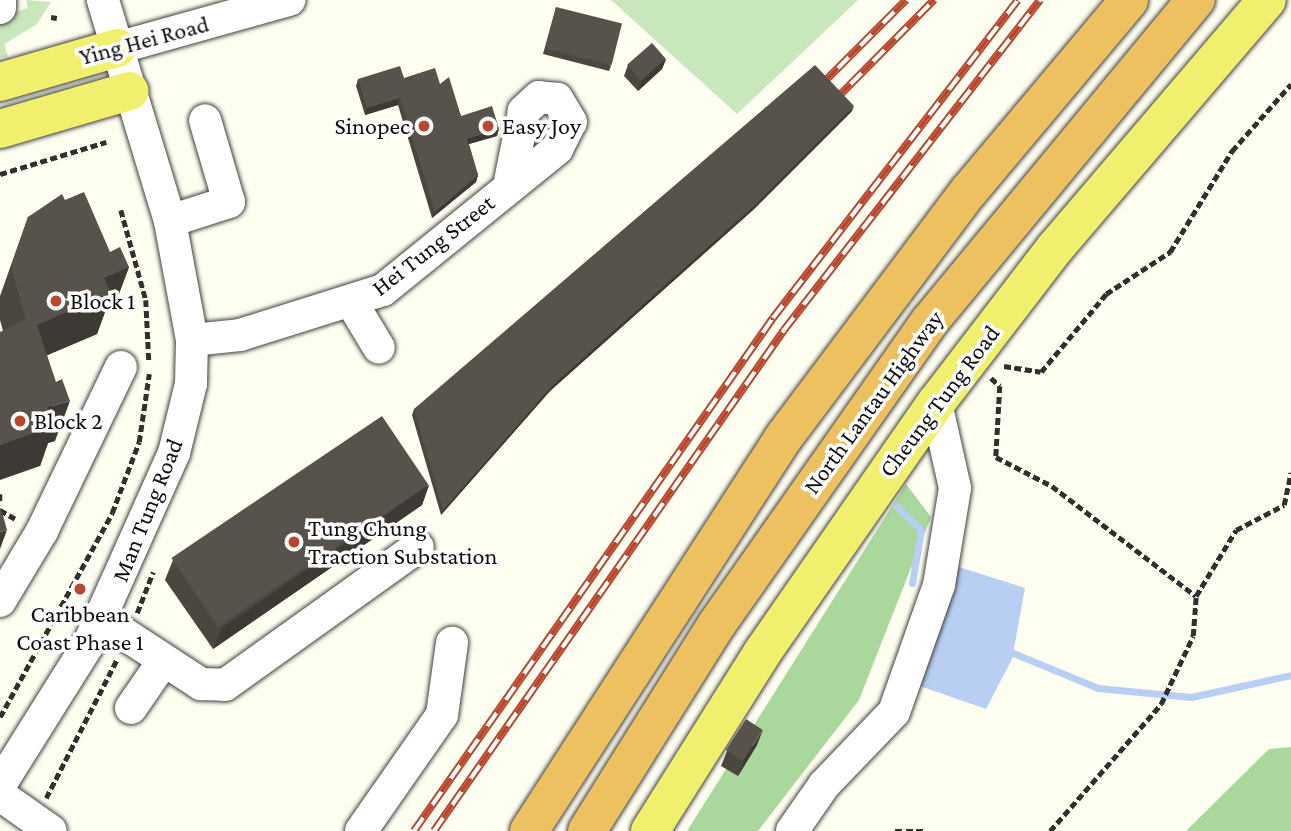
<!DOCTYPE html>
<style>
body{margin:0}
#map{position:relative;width:1291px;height:831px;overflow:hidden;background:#fefef1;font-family:"Crimson Pro",serif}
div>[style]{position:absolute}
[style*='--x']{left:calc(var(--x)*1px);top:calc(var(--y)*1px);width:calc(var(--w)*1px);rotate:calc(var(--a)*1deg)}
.green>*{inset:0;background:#c8e7bc}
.forest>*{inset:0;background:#a9d79c}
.water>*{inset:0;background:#b8cff3}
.stream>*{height:7px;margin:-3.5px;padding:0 3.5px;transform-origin:3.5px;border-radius:3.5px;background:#b8cff3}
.path>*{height:4.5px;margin-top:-2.25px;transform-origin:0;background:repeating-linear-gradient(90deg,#303030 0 7px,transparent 0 10.5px)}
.roads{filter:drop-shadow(0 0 2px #414141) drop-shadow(0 0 2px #414141)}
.minor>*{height:32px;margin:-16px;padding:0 16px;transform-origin:16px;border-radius:16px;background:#fff}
.major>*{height:38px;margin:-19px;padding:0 19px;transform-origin:19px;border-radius:19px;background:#f1f06e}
.highway>*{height:38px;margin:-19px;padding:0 19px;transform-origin:19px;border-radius:19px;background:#edc160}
.rail>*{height:8px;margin-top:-4px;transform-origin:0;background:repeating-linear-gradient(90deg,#fff 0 16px,#b8472d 0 32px);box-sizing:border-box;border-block:2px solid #b8472d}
.wall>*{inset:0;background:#4b4740}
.shaded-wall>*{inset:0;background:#3d3934}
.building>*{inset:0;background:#57524b;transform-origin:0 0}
.dots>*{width:19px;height:19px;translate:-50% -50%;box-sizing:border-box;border:4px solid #fff;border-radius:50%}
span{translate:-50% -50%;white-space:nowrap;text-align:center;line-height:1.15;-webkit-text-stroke:7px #fff;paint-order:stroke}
.street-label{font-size:24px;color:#0e0e0e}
.poi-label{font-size:24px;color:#0e0e0e}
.right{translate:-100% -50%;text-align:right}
.left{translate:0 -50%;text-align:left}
</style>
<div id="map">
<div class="green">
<div style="clip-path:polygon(26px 0,51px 2px,36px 25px,4px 44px,8px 56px,0 58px,0 17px,28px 8px)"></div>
<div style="clip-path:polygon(611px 0,858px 0,737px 114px)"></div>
</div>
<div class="forest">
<div style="clip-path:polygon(906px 484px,931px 517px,859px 700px,758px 831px,687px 831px)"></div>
<div style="clip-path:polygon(1291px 747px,1291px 831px,1186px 831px,1269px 749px)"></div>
</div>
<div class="water">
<div style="clip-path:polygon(956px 566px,1025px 588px,1012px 659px,986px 709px,914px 684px)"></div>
</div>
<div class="stream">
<div style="--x:896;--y:506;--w:35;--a:44"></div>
<div style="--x:921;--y:530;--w:54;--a:99.6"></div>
<div style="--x:1013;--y:653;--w:92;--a:22.4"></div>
<div style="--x:1098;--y:688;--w:93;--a:5.5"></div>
<div style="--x:1191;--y:697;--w:102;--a:-12.4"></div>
</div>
<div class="path">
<div style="--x:51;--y:17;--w:6;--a:9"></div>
<div style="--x:0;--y:174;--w:111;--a:-16.8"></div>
<div style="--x:121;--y:210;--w:93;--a:74.5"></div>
<div style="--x:146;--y:300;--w:62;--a:87.2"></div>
<div style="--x:1004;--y:366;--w:37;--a:9"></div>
<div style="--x:1041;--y:372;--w:102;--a:-50.2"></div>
<div style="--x:1106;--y:294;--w:77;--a:-33.3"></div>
<div style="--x:1170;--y:252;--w:119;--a:-58.5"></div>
<div style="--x:1232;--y:151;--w:89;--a:-48.6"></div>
<div style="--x:991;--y:378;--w:12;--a:42"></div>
<div style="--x:1000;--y:386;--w:71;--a:93.2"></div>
<div style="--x:996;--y:457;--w:63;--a:27.4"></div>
<div style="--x:1052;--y:486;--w:181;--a:37.4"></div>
<div style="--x:0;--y:494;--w:11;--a:90"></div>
<div style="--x:0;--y:510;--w:20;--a:30"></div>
<div style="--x:137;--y:613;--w:44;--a:-68.7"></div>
<div style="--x:0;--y:717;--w:233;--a:-61.2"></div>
<div style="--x:112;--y:513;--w:76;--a:-69.2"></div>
<div style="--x:139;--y:442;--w:69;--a:-81.6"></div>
<div style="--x:46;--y:798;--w:156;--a:-62.9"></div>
<div style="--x:895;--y:831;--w:29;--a:0"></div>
<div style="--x:1050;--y:831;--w:169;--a:-48.8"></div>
<div style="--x:1161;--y:704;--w:75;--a:-64.8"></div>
<div style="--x:1193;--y:636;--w:40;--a:-85.7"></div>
<div style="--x:1196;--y:596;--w:77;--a:-58.8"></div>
<div style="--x:1236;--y:530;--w:54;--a:-27.5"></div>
<div style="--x:1284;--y:505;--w:33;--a:-78"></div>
</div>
<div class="roads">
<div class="minor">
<div style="--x:0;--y:8;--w:8;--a:-90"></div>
<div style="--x:117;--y:48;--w:179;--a:-15.6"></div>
<div style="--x:170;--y:221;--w:62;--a:-17.9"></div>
<div style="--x:229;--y:202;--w:85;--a:-106.3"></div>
<div style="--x:352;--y:303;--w:52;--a:59"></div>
<div style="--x:192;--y:340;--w:48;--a:-5.9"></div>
<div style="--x:240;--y:335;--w:150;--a:-17.5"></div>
<div style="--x:383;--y:290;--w:224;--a:-39"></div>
<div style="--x:557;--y:149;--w:30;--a:-63"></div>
<div style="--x:571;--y:122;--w:27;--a:-121"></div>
<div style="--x:557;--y:99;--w:18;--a:-174"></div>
<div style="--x:539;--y:97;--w:21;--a:137"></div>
<div style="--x:524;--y:111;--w:76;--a:101.3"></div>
<div style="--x:0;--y:601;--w:82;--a:-59"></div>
<div style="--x:42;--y:531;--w:182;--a:-64.3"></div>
<div style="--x:100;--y:618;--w:121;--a:33.2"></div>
<div style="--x:201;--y:684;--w:24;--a:2"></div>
<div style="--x:225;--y:685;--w:237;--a:-35.6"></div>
<div style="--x:131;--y:708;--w:58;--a:-55.5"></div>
<div style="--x:0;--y:785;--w:168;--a:-57.9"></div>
<div style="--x:89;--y:643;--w:208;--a:-65.9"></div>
<div style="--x:174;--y:453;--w:71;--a:-76.2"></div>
<div style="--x:191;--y:384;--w:44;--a:-88.7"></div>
<div style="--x:192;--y:340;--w:121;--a:-100.5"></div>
<div style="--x:170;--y:221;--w:231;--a:-106.9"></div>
<div style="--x:0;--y:795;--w:62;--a:35.2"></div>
<div style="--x:361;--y:831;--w:141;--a:-55.1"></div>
<div style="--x:442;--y:715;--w:73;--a:-82.1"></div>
<div style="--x:792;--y:831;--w:56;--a:-55.2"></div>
<div style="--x:824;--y:785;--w:101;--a:-46.2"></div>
<div style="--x:894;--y:712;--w:135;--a:-70.5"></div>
<div style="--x:939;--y:585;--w:98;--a:-80.6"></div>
<div style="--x:955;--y:488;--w:87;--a:-102.6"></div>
</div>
<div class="major">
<div style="--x:0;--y:82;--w:122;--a:-16.2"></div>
<div style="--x:0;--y:129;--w:135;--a:-16.3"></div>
<div style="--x:650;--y:831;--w:210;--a:-57.8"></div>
<div style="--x:762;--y:653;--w:305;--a:-55.2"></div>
<div style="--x:936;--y:403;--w:195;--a:-52.5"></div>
<div style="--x:1055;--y:248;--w:326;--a:-49.5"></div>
</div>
<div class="highway">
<div style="--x:529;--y:831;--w:469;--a:-57.1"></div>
<div style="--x:784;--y:437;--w:308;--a:-53.1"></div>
<div style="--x:969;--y:191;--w:249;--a:-50"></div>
<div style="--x:587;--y:831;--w:244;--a:-57.9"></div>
<div style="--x:717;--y:624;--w:370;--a:-54.9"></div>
<div style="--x:930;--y:321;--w:417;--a:-50.4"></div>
</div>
</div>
<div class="rail">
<div style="--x:815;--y:91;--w:129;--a:-45"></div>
<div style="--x:828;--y:107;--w:151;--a:-45.3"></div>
<div style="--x:414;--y:831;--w:626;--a:-55.02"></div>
<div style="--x:773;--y:318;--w:401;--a:-52.4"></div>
<div style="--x:434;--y:831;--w:611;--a:-55.06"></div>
<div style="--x:784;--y:330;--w:418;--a:-52.2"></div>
</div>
<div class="wall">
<div style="clip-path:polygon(556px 7px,611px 66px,609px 71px,543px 54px)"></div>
<div style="clip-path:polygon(666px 59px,662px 69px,638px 91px,624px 76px,628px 65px)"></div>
<div style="clip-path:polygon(404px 78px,440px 84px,461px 116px,497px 136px,469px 144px,478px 175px,476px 182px,432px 218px,398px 105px,365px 115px,356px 86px,358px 79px)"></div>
<div style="clip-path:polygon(852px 111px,753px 210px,550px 391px,441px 515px,412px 415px,414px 409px)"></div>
<div style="clip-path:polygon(65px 200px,110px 252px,129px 267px,114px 307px,105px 312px,97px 334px,47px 355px,55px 441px,48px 443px,40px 466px,0 320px,0 296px,28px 217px)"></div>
<div style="clip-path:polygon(429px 485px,422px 505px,213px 649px,165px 580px,173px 560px)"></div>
<div style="clip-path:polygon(757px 745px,738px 776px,721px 766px,727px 751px)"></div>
</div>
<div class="shaded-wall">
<div style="clip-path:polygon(666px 59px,662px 69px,638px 91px,642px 80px)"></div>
<div style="clip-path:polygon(400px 98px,398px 105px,365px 115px,367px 108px)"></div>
<div style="clip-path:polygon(854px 106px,852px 111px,753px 210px,550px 391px,441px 515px,443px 510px,552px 386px)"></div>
<div style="clip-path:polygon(499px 129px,497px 136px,465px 145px,467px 139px)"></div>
<div style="clip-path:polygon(478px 175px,476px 182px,432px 218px,435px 212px)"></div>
<div style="clip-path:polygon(129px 267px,114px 307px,105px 312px,97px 334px,22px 366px,37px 325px,104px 278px)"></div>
<div style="clip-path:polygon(70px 401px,55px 441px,48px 443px,40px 466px,0 480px,0 445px,48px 407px)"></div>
<div style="clip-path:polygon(429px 485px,422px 505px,213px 649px,221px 629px)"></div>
<div style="clip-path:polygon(7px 530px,0 549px,0 532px)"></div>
<div style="clip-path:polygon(763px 730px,757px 745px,738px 776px,743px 761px)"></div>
</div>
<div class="building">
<div style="left:556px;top:7px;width:68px;height:43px;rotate:14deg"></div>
<div style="left:652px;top:43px;width:21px;height:33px;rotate:49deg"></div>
<div style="clip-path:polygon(815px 65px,854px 106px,755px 205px,552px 386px,443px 510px,414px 409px)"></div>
<div style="clip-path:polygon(400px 66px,404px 78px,435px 68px,440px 84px,449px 77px,461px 116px,492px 106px,499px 129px,467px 139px,478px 175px,435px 212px,400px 98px,367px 108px,358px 79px)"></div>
<div style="clip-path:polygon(84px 192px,110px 252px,120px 247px,129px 267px,104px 278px,111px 293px,37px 325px,56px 382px,62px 379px,70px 401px,48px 407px,54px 426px,0 445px,0 332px,26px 319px,11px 267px,28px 217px,62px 194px,65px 200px)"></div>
<div style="left:382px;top:416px;width:83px;height:254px;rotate:56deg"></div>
<div style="clip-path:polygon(1px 508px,7px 530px,0 532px,0 509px)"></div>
<div style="left:746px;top:719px;width:20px;height:37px;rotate:33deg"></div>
</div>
<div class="dots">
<div style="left:424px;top:126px;background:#b8472d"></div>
<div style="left:488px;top:126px;background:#b8472d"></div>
<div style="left:56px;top:301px;background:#b8472d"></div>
<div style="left:20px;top:421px;background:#b8472d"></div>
<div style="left:294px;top:542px;background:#b8472d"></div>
<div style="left:80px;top:589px;background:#b8472d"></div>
</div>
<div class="street-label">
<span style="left:144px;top:40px;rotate:-15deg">Ying Hei Road</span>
<span style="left:433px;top:245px;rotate:-38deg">Hei Tung Street</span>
<span style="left:939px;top:401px;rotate:-53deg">Cheung Tung Road</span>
<span style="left:873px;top:402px;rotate:-54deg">North Lantau Highway</span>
<span style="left:147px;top:510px;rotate:-68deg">Man Tung Road</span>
</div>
<div class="poi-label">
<span class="right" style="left:410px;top:126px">Sinopec</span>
<span class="left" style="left:502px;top:126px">Easy Joy</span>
<span class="left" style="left:70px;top:301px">Block 1</span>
<span class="left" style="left:34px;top:421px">Block 2</span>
<span class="left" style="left:308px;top:542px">Tung Chung<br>Traction Substation</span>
<span style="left:80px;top:628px">Caribbean<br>Coast Phase 1</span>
</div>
</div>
